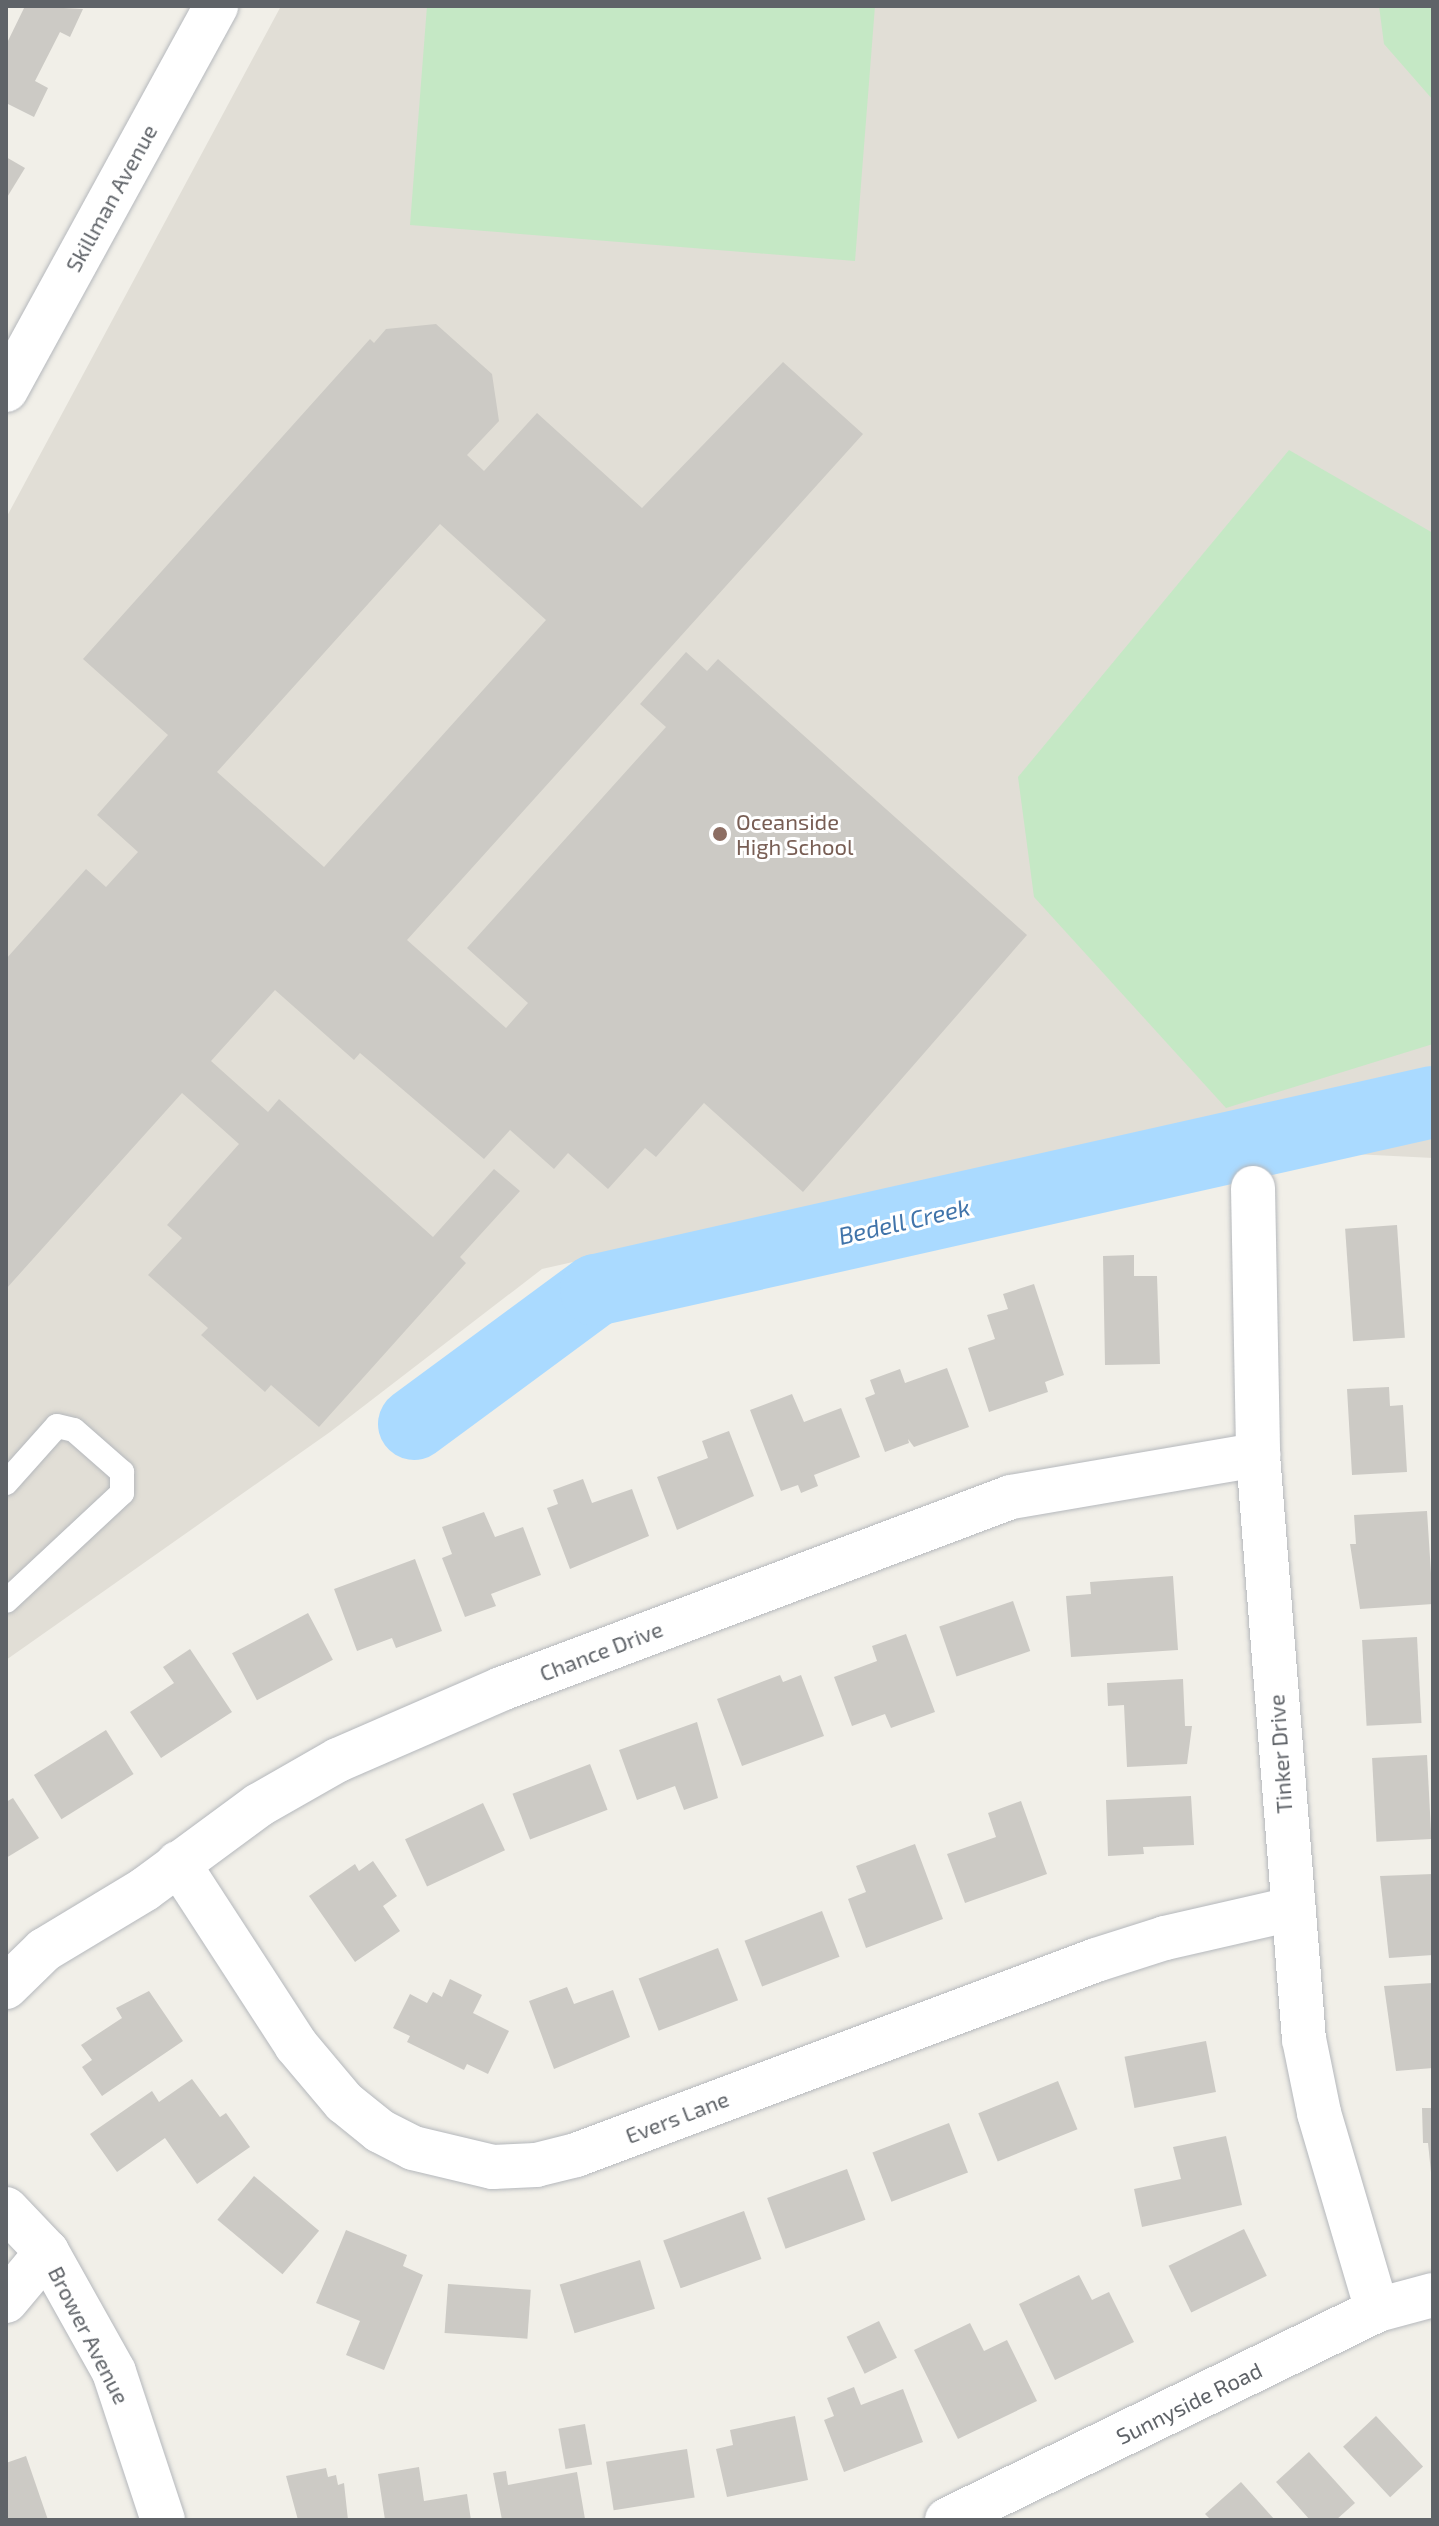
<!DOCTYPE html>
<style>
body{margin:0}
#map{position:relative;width:1439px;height:2526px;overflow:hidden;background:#f1efe8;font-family:"Exo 2",sans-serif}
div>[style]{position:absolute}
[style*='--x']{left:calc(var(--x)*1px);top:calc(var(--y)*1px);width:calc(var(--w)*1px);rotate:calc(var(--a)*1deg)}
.education>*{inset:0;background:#e1ded6}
.green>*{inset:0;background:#c5e8c5}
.river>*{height:72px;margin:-36px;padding:0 36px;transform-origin:36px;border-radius:36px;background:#aadaff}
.building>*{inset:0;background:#cccac5;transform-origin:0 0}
.roads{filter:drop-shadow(0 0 2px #b5b8bc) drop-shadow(0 0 2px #b5b8bc)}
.service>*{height:24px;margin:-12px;padding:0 12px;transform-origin:12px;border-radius:12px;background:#fff}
.minor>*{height:44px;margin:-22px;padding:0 22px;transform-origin:22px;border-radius:22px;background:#fff}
.secondary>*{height:44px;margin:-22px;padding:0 22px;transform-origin:22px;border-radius:22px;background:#fff}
.dots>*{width:22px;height:22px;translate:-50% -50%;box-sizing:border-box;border:4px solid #fff;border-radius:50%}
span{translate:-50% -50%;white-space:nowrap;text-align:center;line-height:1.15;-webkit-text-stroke:6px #fff;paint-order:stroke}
.street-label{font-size:22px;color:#5f6368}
.education-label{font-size:22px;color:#785e54}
.left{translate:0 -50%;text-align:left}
.water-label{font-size:24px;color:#4174aa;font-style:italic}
.frame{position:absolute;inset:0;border:8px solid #5f6368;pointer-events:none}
</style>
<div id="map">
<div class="education">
<div style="clip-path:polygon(281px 6px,1433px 6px,1433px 1158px,1257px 1149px,924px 1183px,542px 1269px,330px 1432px,6px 1660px,6px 518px)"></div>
</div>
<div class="green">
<div style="clip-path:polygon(427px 6px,875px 6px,855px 261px,410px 225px)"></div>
<div style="clip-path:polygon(1379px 6px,1433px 6px,1433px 100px,1384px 44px)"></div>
<div style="clip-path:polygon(1289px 450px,1433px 533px,1433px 1044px,1226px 1108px,1034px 897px,1018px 777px)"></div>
</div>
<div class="river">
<div style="--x:414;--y:1424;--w:226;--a:-36.4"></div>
<div style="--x:596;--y:1290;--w:858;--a:-12.66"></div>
</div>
<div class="building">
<div style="clip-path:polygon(25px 6px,83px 9px,70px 37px,60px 32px,35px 81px,48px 88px,34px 117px,6px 103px,6px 45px)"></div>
<div style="clip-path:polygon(6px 157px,25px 168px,6px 199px)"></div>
<div style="clip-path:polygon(evenodd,436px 324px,492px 374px,499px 421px,467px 455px,484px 471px,537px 413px,642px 508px,783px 362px,863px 434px,407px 940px,506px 1028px,528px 1003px,467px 948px,666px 727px,640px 704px,686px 652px,707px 671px,718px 659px,1027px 935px,803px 1192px,704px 1103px,656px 1157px,645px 1148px,608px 1189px,568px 1153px,554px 1169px,510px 1130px,484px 1159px,360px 1053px,354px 1060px,275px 990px,211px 1061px,268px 1112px,279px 1099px,433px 1237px,494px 1169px,520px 1191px,460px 1257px,466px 1263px,319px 1427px,271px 1385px,265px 1392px,201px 1335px,208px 1328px,148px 1275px,182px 1238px,167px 1225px,239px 1144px,182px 1093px,6px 1289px,6px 959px,86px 869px,106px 887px,138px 852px,97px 815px,168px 735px,83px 659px,370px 339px,374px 343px,386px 329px,436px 324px,440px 524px,546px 620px,324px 867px,217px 772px,440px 524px)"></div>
<div style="left:1397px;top:1225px;width:113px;height:52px;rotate:86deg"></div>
<div style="clip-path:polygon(1134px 1255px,1134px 1276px,1157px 1276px,1160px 1364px,1105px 1365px,1103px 1256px)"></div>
<div style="clip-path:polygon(1034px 1284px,1064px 1375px,1045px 1382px,1048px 1392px,989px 1412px,968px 1348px,995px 1339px,987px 1315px,1008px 1309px,1003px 1294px)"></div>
<div style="clip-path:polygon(947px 1368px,969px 1427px,914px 1447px,908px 1439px,909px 1443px,885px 1452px,865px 1398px,875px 1394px,870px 1380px,900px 1369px,905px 1383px)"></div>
<div style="clip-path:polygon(1389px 1387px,1390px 1406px,1403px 1405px,1407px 1472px,1352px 1475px,1347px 1389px)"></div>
<div style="clip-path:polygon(792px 1394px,804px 1422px,841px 1408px,860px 1457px,814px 1475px,818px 1486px,801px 1493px,798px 1485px,781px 1491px,750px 1410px)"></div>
<div style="clip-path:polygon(729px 1431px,754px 1496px,677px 1530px,657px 1477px,708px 1458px,702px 1441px)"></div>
<div style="clip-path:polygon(583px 1479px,592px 1503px,632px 1489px,649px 1536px,570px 1569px,547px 1508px,558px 1504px,553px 1490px)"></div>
<div style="clip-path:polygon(1427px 1511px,1433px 1604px,1360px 1609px,1350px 1544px,1356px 1544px,1354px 1515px)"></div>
<div style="clip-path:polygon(484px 1512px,495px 1537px,523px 1527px,541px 1575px,491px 1594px,496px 1606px,465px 1617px,442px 1558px,452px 1554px,442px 1527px)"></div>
<div style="clip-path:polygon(415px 1559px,442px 1631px,396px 1648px,392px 1638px,357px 1651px,334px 1589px)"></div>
<div style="clip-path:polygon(1173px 1576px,1178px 1650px,1071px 1657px,1066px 1596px,1091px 1594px,1090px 1582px)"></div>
<div style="left:1013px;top:1601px;width:53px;height:78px;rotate:71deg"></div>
<div style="left:308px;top:1613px;width:53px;height:86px;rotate:62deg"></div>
<div style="clip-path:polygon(906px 1634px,935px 1712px,891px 1728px,885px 1714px,852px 1726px,834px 1677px,877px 1661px,872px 1646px)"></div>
<div style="left:1417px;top:1637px;width:86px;height:55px;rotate:87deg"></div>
<div style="clip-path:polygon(190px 1649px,232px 1712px,161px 1758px,130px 1712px,174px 1683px,163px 1667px)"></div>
<div style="clip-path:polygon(780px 1675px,783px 1682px,801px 1675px,824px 1736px,742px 1766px,717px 1699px)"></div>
<div style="clip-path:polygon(1183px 1679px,1185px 1726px,1192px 1726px,1187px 1764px,1127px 1767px,1124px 1705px,1108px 1706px,1107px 1683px)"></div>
<div style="clip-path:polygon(697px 1722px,718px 1798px,684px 1810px,675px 1786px,637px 1800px,619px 1750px)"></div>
<div style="left:106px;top:1730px;width:52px;height:85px;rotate:58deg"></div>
<div style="left:1427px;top:1755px;width:84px;height:55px;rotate:87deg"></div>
<div style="left:590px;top:1764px;width:49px;height:83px;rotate:69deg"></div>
<div style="clip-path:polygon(1191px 1796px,1194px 1845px,1143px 1847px,1144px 1854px,1108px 1856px,1106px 1800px)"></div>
<div style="clip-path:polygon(13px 1798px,39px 1838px,6px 1858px,6px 1802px)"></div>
<div style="clip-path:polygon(1021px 1801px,1047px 1874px,965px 1903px,947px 1854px,996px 1837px,988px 1813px)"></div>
<div style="left:483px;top:1803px;width:52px;height:86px;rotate:65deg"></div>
<div style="clip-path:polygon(915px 1844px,943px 1919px,866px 1948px,848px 1899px,866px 1892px,856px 1866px)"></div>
<div style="clip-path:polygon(373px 1861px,397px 1896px,383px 1906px,400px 1931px,355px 1962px,309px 1896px,355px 1864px,359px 1871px)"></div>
<div style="clip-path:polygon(1433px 1874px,1433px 1955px,1389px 1958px,1380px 1876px)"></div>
<div style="left:822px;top:1911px;width:49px;height:83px;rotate:69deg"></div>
<div style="left:718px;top:1948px;width:56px;height:85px;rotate:69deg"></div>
<div style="clip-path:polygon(450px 1979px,482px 1995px,473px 2013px,509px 2031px,488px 2074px,467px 2064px,464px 2070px,407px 2042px,410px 2036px,393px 2028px,410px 1994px,427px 2003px,433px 1992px,442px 1997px)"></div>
<div style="clip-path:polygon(1433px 1983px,1433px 2068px,1396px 2071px,1384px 1986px)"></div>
<div style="clip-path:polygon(567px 1987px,574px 2004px,613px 1990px,630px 2037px,554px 2069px,529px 2001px)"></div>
<div style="clip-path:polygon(149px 1991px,183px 2041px,102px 2096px,82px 2067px,92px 2060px,81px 2045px,122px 2018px,116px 2008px)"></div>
<div style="left:1206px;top:2041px;width:52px;height:83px;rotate:79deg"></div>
<div style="clip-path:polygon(192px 2079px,220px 2117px,226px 2113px,250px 2147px,197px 2184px,165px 2138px,117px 2172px,90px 2134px,152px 2091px,159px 2102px)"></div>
<div style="left:1058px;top:2081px;width:52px;height:86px;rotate:68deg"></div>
<div style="clip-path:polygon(1422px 2108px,1433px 2108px,1433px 2192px,1428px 2143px,1423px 2143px)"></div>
<div style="left:949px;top:2123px;width:53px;height:82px;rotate:69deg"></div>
<div style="clip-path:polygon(1226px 2136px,1242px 2205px,1142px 2227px,1134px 2189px,1181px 2179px,1173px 2147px)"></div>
<div style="left:847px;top:2169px;width:54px;height:85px;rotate:70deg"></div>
<div style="left:254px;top:2176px;width:85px;height:57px;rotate:40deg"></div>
<div style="left:744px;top:2211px;width:51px;height:86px;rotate:70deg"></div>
<div style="left:1244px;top:2229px;width:52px;height:84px;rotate:64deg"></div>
<div style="clip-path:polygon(346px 2230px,407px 2255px,403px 2266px,423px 2275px,384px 2370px,346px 2355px,360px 2321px,316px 2303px)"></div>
<div style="left:640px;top:2260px;width:51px;height:84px;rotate:73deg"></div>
<div style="clip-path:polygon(1079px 2275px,1092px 2300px,1109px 2292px,1134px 2342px,1055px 2380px,1019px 2304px)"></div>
<div style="left:448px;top:2284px;width:83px;height:49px;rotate:4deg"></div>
<div style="left:879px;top:2321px;width:41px;height:36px;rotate:64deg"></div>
<div style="clip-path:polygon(970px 2323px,984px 2351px,1007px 2340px,1037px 2401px,958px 2439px,914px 2350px)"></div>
<div style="clip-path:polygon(854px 2387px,861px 2405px,903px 2389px,923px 2442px,844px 2472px,824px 2420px,834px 2416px,827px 2398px)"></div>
<div style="clip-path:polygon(795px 2416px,808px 2480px,727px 2497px,716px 2449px,733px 2445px,730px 2430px)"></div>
<div style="left:1376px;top:2416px;width:69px;height:45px;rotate:47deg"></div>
<div style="left:585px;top:2424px;width:41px;height:27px;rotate:80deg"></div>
<div style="left:687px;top:2449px;width:49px;height:82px;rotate:81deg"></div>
<div style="clip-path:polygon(1309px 2452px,1355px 2503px,1336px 2520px,1310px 2520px,1276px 2482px)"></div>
<div style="clip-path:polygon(26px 2456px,48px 2520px,6px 2520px,6px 2463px)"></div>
<div style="clip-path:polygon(419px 2467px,424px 2501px,467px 2494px,471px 2520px,385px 2520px,378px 2474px)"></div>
<div style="clip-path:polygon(326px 2468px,328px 2477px,336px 2475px,338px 2485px,344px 2483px,348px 2520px,298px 2520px,286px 2476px)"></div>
<div style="clip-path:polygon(506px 2471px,508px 2485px,577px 2472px,585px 2519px,502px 2520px,493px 2473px)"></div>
<div style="clip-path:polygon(1241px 2482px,1275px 2520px,1211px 2520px,1205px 2514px)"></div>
</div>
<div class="roads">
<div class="service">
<div style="--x:6;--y:1483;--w:76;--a:-48.2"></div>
<div style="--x:57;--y:1426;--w:17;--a:13"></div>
<div style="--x:74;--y:1430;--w:64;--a:41.2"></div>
<div style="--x:122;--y:1472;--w:21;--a:90"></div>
<div style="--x:122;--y:1493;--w:158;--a:137"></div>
</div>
<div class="minor">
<div style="--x:6;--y:390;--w:438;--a:-61.3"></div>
<div style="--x:1253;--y:1188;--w:267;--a:88.9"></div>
<div style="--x:1258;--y:1455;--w:586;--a:85.5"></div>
<div style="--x:1304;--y:2039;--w:76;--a:78.5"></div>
<div style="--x:1319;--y:2113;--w:205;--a:73.6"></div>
<div style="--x:178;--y:1863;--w:217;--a:57"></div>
<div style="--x:296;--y:2045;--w:75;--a:49.9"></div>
<div style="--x:344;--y:2102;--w:46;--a:38.9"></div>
<div style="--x:380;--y:2131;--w:37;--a:27"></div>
<div style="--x:413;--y:2148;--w:82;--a:13.4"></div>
<div style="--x:493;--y:2167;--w:43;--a:-2.7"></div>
<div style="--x:536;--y:2165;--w:41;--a:-14"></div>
<div style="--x:576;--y:2155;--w:555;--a:-20.56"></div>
<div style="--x:1096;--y:1960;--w:72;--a:-17.7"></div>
<div style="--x:1165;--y:1938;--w:130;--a:-12.9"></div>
<div style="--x:6;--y:1987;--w:53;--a:-44.2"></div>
<div style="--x:44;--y:1950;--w:118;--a:-31.1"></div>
<div style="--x:145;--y:1889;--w:142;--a:-36.4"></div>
<div style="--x:259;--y:1805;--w:91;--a:-29.7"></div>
<div style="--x:338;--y:1760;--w:178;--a:-23.5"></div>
<div style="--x:501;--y:1689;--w:545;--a:-20.63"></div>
<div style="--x:1011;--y:1497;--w:251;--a:-9.7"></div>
<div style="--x:6;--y:2301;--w:64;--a:-50.1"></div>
<div style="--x:947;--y:2520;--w:479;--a:-26"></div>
<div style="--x:1377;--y:2310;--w:58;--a:-15"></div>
</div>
<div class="secondary">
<div style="--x:6;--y:2209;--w:59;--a:46.4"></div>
<div style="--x:47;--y:2252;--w:137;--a:60.8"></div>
<div style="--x:114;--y:2372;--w:156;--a:71.7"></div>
</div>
</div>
<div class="dots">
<div style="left:720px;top:834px;background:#8d6e63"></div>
</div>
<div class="street-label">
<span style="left:111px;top:198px;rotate:-61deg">Skillman Avenue</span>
<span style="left:601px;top:1651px;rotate:-21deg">Chance Drive</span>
<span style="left:1280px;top:1754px;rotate:-94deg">Tinker Drive</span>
<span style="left:677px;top:2117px;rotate:-21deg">Evers Lane</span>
<span style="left:89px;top:2335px;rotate:63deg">Brower Avenue</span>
<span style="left:1189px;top:2403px;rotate:-26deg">Sunnyside Road</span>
</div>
<div class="education-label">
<span class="left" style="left:736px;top:834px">Oceanside<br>High School</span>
</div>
<div class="water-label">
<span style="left:904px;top:1221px;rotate:-13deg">Bedell Creek</span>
</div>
<div class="frame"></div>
</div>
